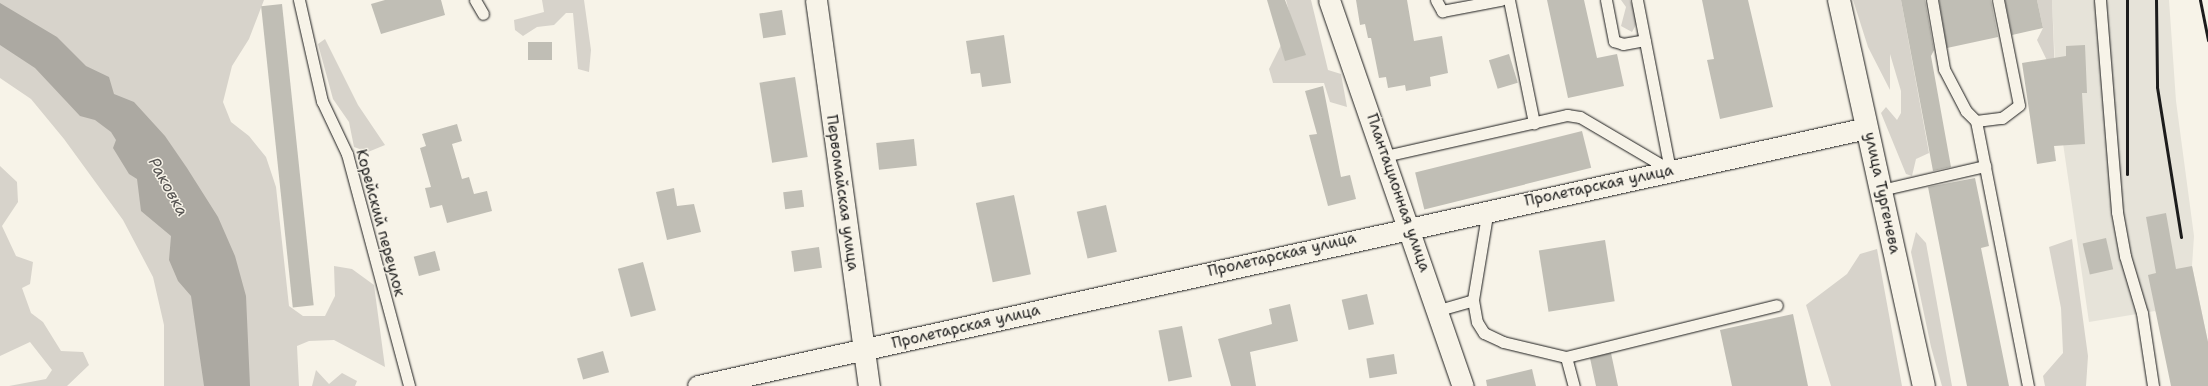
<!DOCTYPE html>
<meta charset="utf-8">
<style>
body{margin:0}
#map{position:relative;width:2208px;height:386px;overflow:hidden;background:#f7f3e8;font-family:"Shantell Sans",sans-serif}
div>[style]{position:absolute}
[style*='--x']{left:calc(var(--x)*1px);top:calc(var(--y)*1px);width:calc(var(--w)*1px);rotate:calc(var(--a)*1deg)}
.built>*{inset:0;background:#e6e3d9}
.green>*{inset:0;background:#d7d3cb}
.water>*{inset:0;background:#aca9a2}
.building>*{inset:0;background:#c0beb5;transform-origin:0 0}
.roads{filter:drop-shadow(0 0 1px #1c1c1c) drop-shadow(0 0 1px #1c1c1c)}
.lane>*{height:11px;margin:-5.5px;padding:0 5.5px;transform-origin:5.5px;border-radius:5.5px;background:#f7f3e8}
.street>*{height:21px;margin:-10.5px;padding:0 10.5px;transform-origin:10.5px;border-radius:10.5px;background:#f7f3e8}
.secondary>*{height:22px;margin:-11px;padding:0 11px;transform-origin:11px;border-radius:11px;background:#f7f3e8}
.rail>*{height:3px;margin:-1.5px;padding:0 1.5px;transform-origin:1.5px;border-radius:1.5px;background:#1c1c1c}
span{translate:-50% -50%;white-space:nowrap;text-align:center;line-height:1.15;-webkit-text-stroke:3px #f7f3e8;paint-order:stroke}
.street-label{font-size:15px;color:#1c1c1c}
.water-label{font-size:16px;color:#565452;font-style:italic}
</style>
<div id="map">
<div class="built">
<div style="clip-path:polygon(2052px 0,2169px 0,2176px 101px,2194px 236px,2192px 266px,2208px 342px,2208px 386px,2155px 311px,2089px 322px,2057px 102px)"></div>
</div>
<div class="green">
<div style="clip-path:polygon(0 0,264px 0,249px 39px,232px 66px,223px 102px,231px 122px,249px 136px,266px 157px,276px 187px,289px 306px,303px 316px,325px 316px,335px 296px,334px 266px,352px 269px,374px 285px,385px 367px,334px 340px,309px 341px,297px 346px,299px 386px,164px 386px,164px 325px,153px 277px,123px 220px,64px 139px,31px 99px,0 78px)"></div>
<div style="clip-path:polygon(542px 0,584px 0,591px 50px,589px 72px,578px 69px,573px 13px,566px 13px,554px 25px,537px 27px,523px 36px,515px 30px,514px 20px,544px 12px)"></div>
<div style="clip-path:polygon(1286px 0,1311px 0,1328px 70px,1341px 74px,1347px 107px,1330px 102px,1324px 83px,1273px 83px,1269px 69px,1292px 23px)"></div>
<div style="clip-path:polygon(1621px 0,1630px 0,1633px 7px,1637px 23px,1632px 32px,1621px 26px,1626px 7px)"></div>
<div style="clip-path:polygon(1853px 0,1901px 0,1929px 153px,1916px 159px,1912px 176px,1906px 174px,1881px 113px,1886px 107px,1897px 120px,1901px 113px,1901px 91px,1890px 54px,1890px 90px,1868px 47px)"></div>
<div style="clip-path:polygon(2037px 0,2052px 0,2055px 77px,2037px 40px,2043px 28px)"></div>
<div style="clip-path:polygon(325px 39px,358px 105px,385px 145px,368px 152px,354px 147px,349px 122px,333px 99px,318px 44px)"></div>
<div style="clip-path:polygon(0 166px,17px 182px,18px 202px,2px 226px,16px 256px,33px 262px,30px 284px,22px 288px,31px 313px,43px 322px,61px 351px,83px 352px,89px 365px,67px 386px,9px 386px,46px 379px,52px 370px,30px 342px,0 356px)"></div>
<div style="clip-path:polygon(1916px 232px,1926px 243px,1952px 386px,1942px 386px,1931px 347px,1911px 252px)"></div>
<div style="clip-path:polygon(2072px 239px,2088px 356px,2086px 386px,2045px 386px,2043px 376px,2063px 353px,2061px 308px,2049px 247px)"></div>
<div style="clip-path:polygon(1877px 249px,1902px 386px,1831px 386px,1806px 305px,1847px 274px,1860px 254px)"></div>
<div style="clip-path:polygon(316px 370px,329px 384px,342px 373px,357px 381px,355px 386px,312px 386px)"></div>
</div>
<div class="water">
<div style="clip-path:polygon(0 3px,57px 37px,86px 66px,109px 77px,114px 94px,134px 102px,165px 136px,187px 168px,218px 217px,235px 256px,246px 296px,250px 386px,204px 386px,191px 296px,178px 281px,169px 260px,171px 236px,141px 211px,137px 179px,129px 174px,113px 148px,116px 140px,111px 132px,95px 120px,80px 116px,35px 68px,0 45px)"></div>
</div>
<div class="building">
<div style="clip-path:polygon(385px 0,441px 0,445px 15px,381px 34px,371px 4px)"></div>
<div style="clip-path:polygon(1267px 0,1285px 0,1306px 55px,1285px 61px)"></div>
<div style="clip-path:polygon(1356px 0,1407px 0,1414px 41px,1442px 36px,1448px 73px,1430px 77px,1431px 86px,1406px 91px,1405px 85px,1388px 88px,1386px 77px,1379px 78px,1371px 38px,1368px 38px,1365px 24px,1360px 25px)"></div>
<div style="clip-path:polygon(1547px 0,1584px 0,1597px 58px,1617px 54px,1624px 86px,1568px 98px)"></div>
<div style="clip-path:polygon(1702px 0,1748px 0,1773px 107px,1720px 119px,1707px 60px,1714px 59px)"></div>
<div style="clip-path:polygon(1901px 0,1925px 0,1934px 50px,1931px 56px,1951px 167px,1933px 171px)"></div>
<div style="clip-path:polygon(1939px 0,1991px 0,1998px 37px,1947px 48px)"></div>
<div style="clip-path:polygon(2005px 0,2037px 0,2043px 28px,2012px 35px)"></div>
<div style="left:282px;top:4px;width:303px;height:21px;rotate:84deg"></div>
<div style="left:782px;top:10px;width:25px;height:23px;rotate:81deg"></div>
<div style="clip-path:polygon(1004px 35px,1011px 83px,982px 87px,980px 73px,971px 74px,966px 41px)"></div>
<div style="left:528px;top:42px;width:24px;height:18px"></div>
<div style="clip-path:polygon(2085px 45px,2087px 93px,2082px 93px,2085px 144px,2054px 146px,2056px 161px,2037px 164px,2022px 63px,2066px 56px,2066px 46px)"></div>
<div style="left:1509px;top:54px;width:30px;height:21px;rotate:73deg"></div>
<div style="left:795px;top:77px;width:81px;height:36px;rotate:81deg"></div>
<div style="clip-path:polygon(1323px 86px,1341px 177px,1350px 175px,1356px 199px,1328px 206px,1309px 135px,1317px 134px,1305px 91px)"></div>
<div style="clip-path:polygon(457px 124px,462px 141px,452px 144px,462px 179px,469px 177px,474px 194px,487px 191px,492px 211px,447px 223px,442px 205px,430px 208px,425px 188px,431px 187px,420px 148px,426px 146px,422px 134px)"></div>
<div style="left:1582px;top:131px;width:38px;height:172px;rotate:76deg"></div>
<div style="left:914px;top:139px;width:27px;height:38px;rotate:84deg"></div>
<div style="clip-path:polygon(1975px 178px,1989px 246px,1981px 248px,2009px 386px,1967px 386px,1928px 187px)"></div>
<div style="clip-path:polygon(674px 188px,677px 206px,694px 204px,701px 232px,667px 240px,656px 192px)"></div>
<div style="left:802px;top:190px;width:17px;height:19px;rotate:83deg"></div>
<div style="left:1014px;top:195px;width:81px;height:39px;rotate:78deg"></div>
<div style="left:1106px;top:205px;width:48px;height:30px;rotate:77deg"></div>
<div style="clip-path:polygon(2166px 213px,2176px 269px,2192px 266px,2208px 342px,2208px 386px,2171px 386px,2148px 275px,2156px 273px,2146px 217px)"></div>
<div style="left:2106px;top:238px;width:32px;height:24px;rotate:77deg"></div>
<div style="left:1605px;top:240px;width:62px;height:67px;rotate:81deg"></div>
<div style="left:819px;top:247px;width:21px;height:28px;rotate:82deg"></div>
<div style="left:435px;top:251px;width:20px;height:22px;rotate:75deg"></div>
<div style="left:643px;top:262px;width:50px;height:26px;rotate:75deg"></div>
<div style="left:1367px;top:294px;width:31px;height:26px;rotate:77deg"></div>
<div style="clip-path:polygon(1290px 304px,1298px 341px,1250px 352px,1256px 386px,1231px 386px,1218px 339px,1272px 324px,1269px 309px)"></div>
<div style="clip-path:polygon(1793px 314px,1808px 386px,1732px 386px,1720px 330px)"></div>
<div style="left:1182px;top:326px;width:52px;height:24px;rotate:79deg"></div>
<div style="left:603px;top:351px;width:22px;height:27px;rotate:74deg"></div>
<div style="clip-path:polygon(1611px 353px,1618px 386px,1596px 386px,1590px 358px)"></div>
<div style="left:1394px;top:354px;width:20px;height:28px;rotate:81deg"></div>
<div style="clip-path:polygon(1532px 369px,1536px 386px,1487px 386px,1486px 380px)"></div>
</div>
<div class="roads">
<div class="lane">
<div style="--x:299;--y:0;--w:104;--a:77.2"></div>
<div style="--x:322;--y:101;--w:59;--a:64.7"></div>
<div style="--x:347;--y:154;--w:240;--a:75"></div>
<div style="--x:475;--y:0;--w:16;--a:60"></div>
<div style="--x:1436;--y:0;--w:13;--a:61"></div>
<div style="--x:1442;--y:11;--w:60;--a:-10.6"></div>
<div style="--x:1509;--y:0;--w:126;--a:78.5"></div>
<div style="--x:1606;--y:0;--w:42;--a:79"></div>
<div style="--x:1614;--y:41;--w:9;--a:18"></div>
<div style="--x:1623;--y:44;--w:22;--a:-10"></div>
<div style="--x:1637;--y:0;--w:173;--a:79"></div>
<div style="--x:1932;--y:0;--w:70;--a:80.1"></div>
<div style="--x:1944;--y:69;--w:47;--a:62.4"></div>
<div style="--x:1966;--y:111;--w:14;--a:45"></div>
<div style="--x:1976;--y:121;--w:270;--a:78.9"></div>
<div style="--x:2100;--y:0;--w:213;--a:85.4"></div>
<div style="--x:2117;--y:212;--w:45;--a:79.7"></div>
<div style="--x:2125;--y:256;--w:59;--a:73.4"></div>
<div style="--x:2142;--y:313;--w:74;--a:81.4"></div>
<div style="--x:1976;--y:121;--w:26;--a:-7"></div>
<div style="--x:2002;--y:118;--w:21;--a:-37"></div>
<div style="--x:2019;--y:105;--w:107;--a:-101.3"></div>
<div style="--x:1385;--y:156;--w:187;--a:-12.7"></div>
<div style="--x:1567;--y:115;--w:13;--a:9"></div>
<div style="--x:1580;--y:117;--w:104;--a:30.5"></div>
<div style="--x:1881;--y:190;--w:107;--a:-13"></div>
<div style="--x:1488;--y:209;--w:92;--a:99.4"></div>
<div style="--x:1473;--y:300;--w:22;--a:80"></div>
<div style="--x:1477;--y:322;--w:13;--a:58"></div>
<div style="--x:1484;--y:333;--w:21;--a:25"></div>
<div style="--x:1503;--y:342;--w:65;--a:13.4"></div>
<div style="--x:1566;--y:357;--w:30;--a:75"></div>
<div style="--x:1439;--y:310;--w:35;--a:-16"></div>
<div style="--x:1566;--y:357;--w:217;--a:-13.8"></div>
</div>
<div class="street">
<div style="--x:816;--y:0;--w:390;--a:82.2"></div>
<div style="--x:1329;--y:0;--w:409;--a:70.9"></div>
<div style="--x:698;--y:386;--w:1197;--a:-12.45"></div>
</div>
<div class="secondary">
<div style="--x:1839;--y:0;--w:395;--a:77.6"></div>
</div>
</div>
<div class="rail">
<div style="--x:2127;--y:0;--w:174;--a:90"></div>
<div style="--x:2156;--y:0;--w:87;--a:89.3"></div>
<div style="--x:2157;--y:87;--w:152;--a:80.9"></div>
<div style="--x:2200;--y:0;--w:41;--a:78.7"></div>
</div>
<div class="street-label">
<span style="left:1599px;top:186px;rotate:-12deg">Пролетарская улица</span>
<span style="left:842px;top:193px;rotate:82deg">Первомайская улица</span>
<span style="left:1398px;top:193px;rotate:71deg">Плантационная улица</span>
<span style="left:1882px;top:193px;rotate:78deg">улица Тургенева</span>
<span style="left:380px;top:223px;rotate:75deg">Корейский переулок</span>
<span style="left:1282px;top:255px;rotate:-13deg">Пролетарская улица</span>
<span style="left:966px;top:327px;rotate:-13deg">Пролетарская улица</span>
</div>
<div class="water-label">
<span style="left:168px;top:187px;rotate:61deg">Раковка</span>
</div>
</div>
